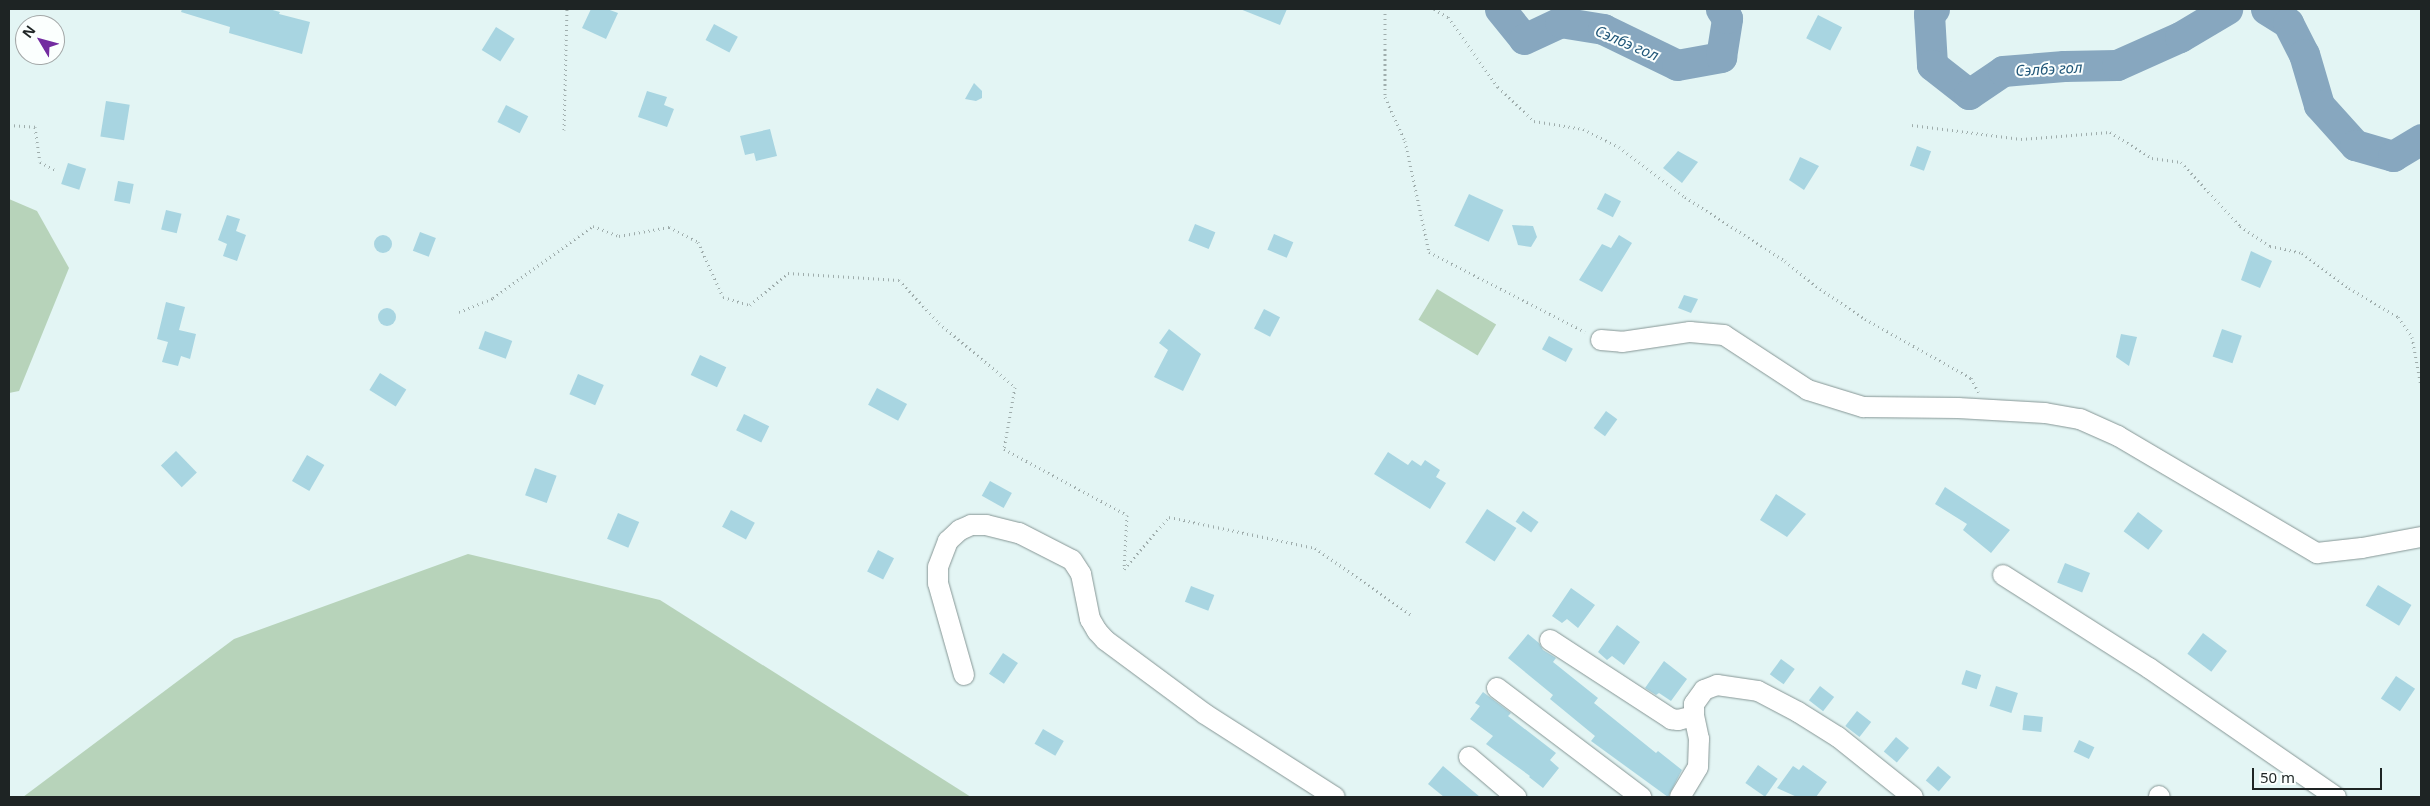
<!DOCTYPE html>
<meta charset="utf-8">
<style>
body{margin:0}
#map{position:relative;width:2430px;height:806px;overflow:hidden;background:#e3f5f4;font-family:"Noto Sans",sans-serif}
div>[style]{position:absolute}
[style*='--x']{left:calc(var(--x)*1px);top:calc(var(--y)*1px);width:calc(var(--w)*1px);rotate:calc(var(--a)*1deg)}
.green>*{inset:0;background:#b7d3ba;transform-origin:0 0}
.river>*{height:31px;margin:-15.5px;padding:0 15.5px;transform-origin:15.5px;border-radius:15.5px;background:#87a7bf}
.building>*{inset:0;background:#a8d5e1;transform-origin:0 0}
.round{border-radius:50%}
.path>*{height:3px;margin-top:-1.5px;transform-origin:0;background:repeating-linear-gradient(90deg,#9fadac 0 1px,transparent 0 5px)}
.roads{filter:drop-shadow(0 0 1px #869695) drop-shadow(0 0 1px #869695)}
.street>*{height:20px;margin:-10px;padding:0 10px;transform-origin:10px;border-radius:10px;background:#fff}
span{translate:-50% -50%;white-space:nowrap;text-align:center;line-height:1.15;-webkit-text-stroke:4px #fbfffe;paint-order:stroke}
.water-label{font-size:15px;color:#215779;font-style:italic}
.frame{position:absolute;inset:0;border:10px solid #1e2424;pointer-events:none}
.north{position:absolute;left:15px;top:15px;width:50px;height:50px;box-sizing:border-box;background:#fbfffe;border:1px solid #a3a7a7;border-radius:50%;rotate:307deg;font-size:14px;font-weight:700;line-height:20px;text-align:center;color:#1e2424}
.north::after{content:'';display:block;margin:auto;width:18px;height:22px;background:#732ca0;clip-path:polygon(50% 0,100% 100%,50% 72%,0 100%)}
.scale{position:absolute;left:2252px;top:768px;width:130px;height:22px;box-sizing:border-box;border:2px solid #1e2424;border-top:0;padding-left:6px;font-size:15px;line-height:18px;white-space:nowrap;color:#1e2424;-webkit-text-stroke:4px #fbfffe;paint-order:stroke}
</style>
<div id="map">
<div class="green">
<div style="clip-path:polygon(9px 199px,37px 211px,69px 268px,19px 391px,9px 393px)"></div>
<div style="left:1437px;top:289px;width:69px;height:36px;rotate:31deg"></div>
<div style="clip-path:polygon(468px 554px,660px 600px,971px 797px,23px 797px,234px 639px)"></div>
</div>
<div class="river">
<div style="--x:1500;--y:9;--w:38;--a:51"></div>
<div style="--x:1524;--y:39;--w:40;--a:-25"></div>
<div style="--x:1560;--y:22;--w:44;--a:9.2"></div>
<div style="--x:1603;--y:29;--w:82;--a:25.9"></div>
<div style="--x:1677;--y:65;--w:45;--a:-10.3"></div>
<div style="--x:1721;--y:57;--w:39;--a:-81"></div>
<div style="--x:1727;--y:18;--w:11;--a:-124"></div>
<div style="--x:1934;--y:9;--w:7;--a:135"></div>
<div style="--x:1929;--y:14;--w:51;--a:86.6"></div>
<div style="--x:1932;--y:65;--w:47;--a:38.1"></div>
<div style="--x:1969;--y:94;--w:41;--a:-34.1"></div>
<div style="--x:2003;--y:71;--w:61;--a:-4.7"></div>
<div style="--x:2064;--y:66;--w:53;--a:-1.1"></div>
<div style="--x:2117;--y:65;--w:69;--a:-24"></div>
<div style="--x:2180;--y:37;--w:55;--a:-30.8"></div>
<div style="--x:2266;--y:9;--w:26;--a:32"></div>
<div style="--x:2288;--y:23;--w:35;--a:63"></div>
<div style="--x:2304;--y:54;--w:53;--a:73.6"></div>
<div style="--x:2319;--y:105;--w:54;--a:48"></div>
<div style="--x:2355;--y:145;--w:40;--a:16"></div>
<div style="--x:2393;--y:156;--w:33;--a:-31"></div>
</div>
<div class="building">
<div style="clip-path:polygon(182px 9px,269px 9px,280px 12px,279px 14px,310px 22px,302px 54px,229px 33px,230px 27px,181px 12px)"></div>
<div style="clip-path:polygon(591px 9px,607px 9px,618px 13px,606px 39px,582px 28px)"></div>
<div style="clip-path:polygon(1240px 9px,1287px 9px,1280px 25px)"></div>
<div style="left:1818px;top:15px;width:27px;height:26px;rotate:27deg"></div>
<div style="left:714px;top:24px;width:27px;height:18px;rotate:28deg"></div>
<div style="left:496px;top:27px;width:22px;height:27px;rotate:32deg"></div>
<div style="clip-path:polygon(974px 83px,982px 91px,982px 98px,976px 101px,965px 99px)"></div>
<div style="clip-path:polygon(647px 91px,667px 97px,664px 105px,674px 109px,667px 127px,638px 117px)"></div>
<div style="left:106px;top:101px;width:24px;height:36px;rotate:9deg"></div>
<div style="left:506px;top:105px;width:25px;height:19px;rotate:27deg"></div>
<div style="clip-path:polygon(770px 129px,777px 156px,756px 161px,754px 153px,745px 155px,740px 136px)"></div>
<div style="left:1917px;top:146px;width:15px;height:21px;rotate:20deg"></div>
<div style="clip-path:polygon(1678px 151px,1698px 162px,1682px 183px,1663px 168px)"></div>
<div style="clip-path:polygon(1800px 157px,1819px 166px,1804px 190px,1789px 180px)"></div>
<div style="left:68px;top:163px;width:19px;height:22px;rotate:18deg"></div>
<div style="left:118px;top:181px;width:16px;height:20px;rotate:11deg"></div>
<div style="left:1605px;top:193px;width:18px;height:18px;rotate:27deg"></div>
<div style="left:1469px;top:194px;width:38px;height:35px;rotate:25deg"></div>
<div style="left:166px;top:210px;width:16px;height:20px;rotate:14deg"></div>
<div style="clip-path:polygon(227px 215px,240px 219px,236px 231px,246px 235px,237px 261px,223px 256px,227px 244px,218px 240px)"></div>
<div style="left:1195px;top:224px;width:22px;height:18px;rotate:22deg"></div>
<div style="clip-path:polygon(1512px 225px,1533px 226px,1537px 237px,1531px 247px,1518px 245px)"></div>
<div style="left:420px;top:232px;width:17px;height:20px;rotate:21deg"></div>
<div style="left:1274px;top:234px;width:21px;height:17px;rotate:23deg"></div>
<div class="round" style="left:374px;top:235px;width:18px;height:18px"></div>
<div style="clip-path:polygon(1619px 235px,1632px 243px,1602px 292px,1579px 280px,1602px 244px,1611px 248px)"></div>
<div style="clip-path:polygon(2251px 251px,2272px 261px,2260px 288px,2241px 280px)"></div>
<div style="clip-path:polygon(1684px 295px,1698px 299px,1691px 313px,1678px 308px)"></div>
<div style="clip-path:polygon(166px 302px,185px 307px,179px 330px,196px 334px,190px 359px,181px 356px,178px 366px,162px 362px,168px 342px,157px 339px)"></div>
<div class="round" style="left:378px;top:308px;width:18px;height:18px"></div>
<div style="left:1264px;top:309px;width:18px;height:22px;rotate:27deg"></div>
<div style="clip-path:polygon(1169px 329px,1201px 354px,1183px 391px,1154px 377px,1168px 350px,1159px 343px)"></div>
<div style="left:2222px;top:329px;width:21px;height:29px;rotate:19deg"></div>
<div style="left:485px;top:331px;width:29px;height:19px;rotate:20deg"></div>
<div style="clip-path:polygon(2121px 334px,2137px 337px,2129px 366px,2116px 357px)"></div>
<div style="left:1549px;top:336px;width:27px;height:15px;rotate:28deg"></div>
<div style="left:700px;top:355px;width:29px;height:22px;rotate:25deg"></div>
<div style="left:380px;top:373px;width:31px;height:20px;rotate:32deg"></div>
<div style="left:578px;top:374px;width:28px;height:22px;rotate:23deg"></div>
<div style="left:877px;top:388px;width:34px;height:19px;rotate:28deg"></div>
<div style="left:1606px;top:411px;width:14px;height:21px;rotate:36deg"></div>
<div style="left:744px;top:414px;width:28px;height:18px;rotate:26deg"></div>
<div style="left:176px;top:451px;width:30px;height:21px;rotate:46deg"></div>
<div style="clip-path:polygon(1388px 452px,1408px 465px,1412px 460px,1421px 466px,1425px 460px,1440px 470px,1436px 477px,1446px 483px,1430px 509px,1374px 474px)"></div>
<div style="left:307px;top:455px;width:20px;height:30px;rotate:30deg"></div>
<div style="left:535px;top:468px;width:23px;height:29px;rotate:20deg"></div>
<div style="left:990px;top:481px;width:25px;height:17px;rotate:29deg"></div>
<div style="clip-path:polygon(1945px 487px,2010px 530px,1991px 553px,1963px 530px,1967px 524px,1935px 504px)"></div>
<div style="clip-path:polygon(1776px 494px,1806px 514px,1787px 537px,1760px 520px)"></div>
<div style="left:1487px;top:509px;width:35px;height:40px;rotate:33deg"></div>
<div style="left:731px;top:510px;width:27px;height:19px;rotate:28deg"></div>
<div style="left:1523px;top:511px;width:19px;height:13px;rotate:35deg"></div>
<div style="left:2138px;top:512px;width:31px;height:24px;rotate:37deg"></div>
<div style="left:618px;top:513px;width:23px;height:28px;rotate:23deg"></div>
<div style="left:878px;top:550px;width:18px;height:24px;rotate:27deg"></div>
<div style="left:2065px;top:563px;width:27px;height:21px;rotate:22deg"></div>
<div style="left:2378px;top:585px;width:39px;height:24px;rotate:31deg"></div>
<div style="left:1191px;top:586px;width:25px;height:17px;rotate:21deg"></div>
<div style="clip-path:polygon(1571px 588px,1595px 605px,1578px 628px,1567px 619px,1562px 623px,1552px 616px)"></div>
<div style="clip-path:polygon(1617px 625px,1640px 642px,1624px 665px,1612px 656px,1607px 660px,1598px 652px)"></div>
<div style="left:2203px;top:633px;width:30px;height:26px;rotate:37deg"></div>
<div style="clip-path:polygon(1528px 634px,1539px 643px,1543px 650px,1556px 658px,1553px 662px,1598px 698px,1594px 703px,1656px 753px,1658px 751px,1682px 770px,1668px 797px,1591px 741px,1595px 736px,1550px 699px,1553px 695px,1508px 658px)"></div>
<div style="left:1003px;top:653px;width:18px;height:25px;rotate:34deg"></div>
<div style="left:1781px;top:659px;width:17px;height:19px;rotate:36deg"></div>
<div style="clip-path:polygon(1664px 661px,1687px 679px,1671px 701px,1659px 693px,1656px 695px,1645px 688px)"></div>
<div style="left:1966px;top:670px;width:16px;height:15px;rotate:18deg"></div>
<div style="left:2396px;top:676px;width:23px;height:27px;rotate:34deg"></div>
<div style="left:1820px;top:686px;width:18px;height:18px;rotate:38deg"></div>
<div style="left:1996px;top:686px;width:23px;height:21px;rotate:18deg"></div>
<div style="clip-path:polygon(1483px 692px,1511px 713px,1508px 716px,1556px 753px,1550px 760px,1559px 768px,1543px 788px,1529px 777px,1530px 776px,1486px 744px,1493px 736px,1470px 719px,1480px 706px,1475px 703px)"></div>
<div style="left:1857px;top:711px;width:18px;height:19px;rotate:38deg"></div>
<div style="left:2024px;top:715px;width:19px;height:15px;rotate:6deg"></div>
<div style="left:1043px;top:729px;width:24px;height:17px;rotate:30deg"></div>
<div style="left:1896px;top:737px;width:17px;height:19px;rotate:40deg"></div>
<div style="left:2079px;top:740px;width:17px;height:13px;rotate:25deg"></div>
<div style="left:1758px;top:765px;width:24px;height:22px;rotate:35deg"></div>
<div style="clip-path:polygon(1803px 765px,1827px 782px,1816px 797px,1797px 797px,1777px 788px,1793px 766px,1799px 770px)"></div>
<div style="clip-path:polygon(1443px 766px,1480px 797px,1444px 797px,1428px 784px)"></div>
<div style="left:1938px;top:766px;width:17px;height:19px;rotate:40deg"></div>
</div>
<div class="path">
<div style="--x:1385;--y:9;--w:88;--a:90"></div>
<div style="--x:1385;--y:97;--w:48;--a:65.6"></div>
<div style="--x:1405;--y:141;--w:114;--a:77.8"></div>
<div style="--x:1429;--y:252;--w:175;--a:27.1"></div>
<div style="--x:1434;--y:9;--w:16;--a:30"></div>
<div style="--x:1448;--y:17;--w:86;--a:54.5"></div>
<div style="--x:1498;--y:87;--w:50;--a:43.4"></div>
<div style="--x:1534;--y:121;--w:50;--a:9.3"></div>
<div style="--x:1583;--y:129;--w:40;--a:26.6"></div>
<div style="--x:1619;--y:147;--w:83;--a:37.1"></div>
<div style="--x:1685;--y:197;--w:119;--a:32.6"></div>
<div style="--x:1785;--y:261;--w:40;--a:39"></div>
<div style="--x:1816;--y:286;--w:59;--a:34"></div>
<div style="--x:1865;--y:319;--w:121;--a:29.1"></div>
<div style="--x:1971;--y:378;--w:16;--a:63"></div>
<div style="--x:9;--y:125;--w:26;--a:4"></div>
<div style="--x:35;--y:127;--w:35;--a:82"></div>
<div style="--x:40;--y:162;--w:17;--a:28"></div>
<div style="--x:1912;--y:125;--w:110;--a:7.3"></div>
<div style="--x:2021;--y:139;--w:89;--a:-4.5"></div>
<div style="--x:2110;--y:132;--w:49;--a:31.8"></div>
<div style="--x:2152;--y:158;--w:29;--a:8"></div>
<div style="--x:2181;--y:162;--w:87;--a:47.3"></div>
<div style="--x:2240;--y:226;--w:36;--a:34"></div>
<div style="--x:2270;--y:246;--w:33;--a:12"></div>
<div style="--x:2302;--y:253;--w:59;--a:36.7"></div>
<div style="--x:2349;--y:288;--w:57;--a:30.6"></div>
<div style="--x:2398;--y:317;--w:24;--a:55"></div>
<div style="--x:2412;--y:337;--w:50;--a:79.6"></div>
<div style="--x:564;--y:130;--w:121;--a:-88.6"></div>
<div style="--x:459;--y:312;--w:37;--a:-22"></div>
<div style="--x:493;--y:298;--w:123;--a:-35.8"></div>
<div style="--x:593;--y:226;--w:28;--a:21"></div>
<div style="--x:619;--y:236;--w:51;--a:-10.2"></div>
<div style="--x:669;--y:227;--w:33;--a:27"></div>
<div style="--x:698;--y:242;--w:60;--a:65.6"></div>
<div style="--x:723;--y:297;--w:28;--a:17"></div>
<div style="--x:750;--y:305;--w:50;--a:-40.1"></div>
<div style="--x:788;--y:273;--w:111;--a:3.6"></div>
<div style="--x:899;--y:280;--w:59;--a:47.1"></div>
<div style="--x:939;--y:323;--w:99;--a:40.1"></div>
<div style="--x:1015;--y:387;--w:63;--a:100.1"></div>
<div style="--x:1004;--y:449;--w:140;--a:28.2"></div>
<div style="--x:1127;--y:515;--w:54;--a:93.2"></div>
<div style="--x:1124;--y:569;--w:69;--a:-49.1"></div>
<div style="--x:1169;--y:517;--w:149;--a:12"></div>
<div style="--x:1315;--y:548;--w:116;--a:34.8"></div>
</div>
<div class="roads">
<div class="street">
<div style="--x:1601;--y:340;--w:21;--a:5"></div>
<div style="--x:1622;--y:342;--w:69;--a:-8.4"></div>
<div style="--x:1690;--y:332;--w:34;--a:5"></div>
<div style="--x:1724;--y:335;--w:100;--a:33.2"></div>
<div style="--x:1808;--y:390;--w:58;--a:17.2"></div>
<div style="--x:1863;--y:407;--w:95;--a:0.6"></div>
<div style="--x:1958;--y:408;--w:87;--a:3.3"></div>
<div style="--x:2045;--y:413;--w:36;--a:10"></div>
<div style="--x:2080;--y:419;--w:42;--a:24.1"></div>
<div style="--x:2118;--y:436;--w:231;--a:30.5"></div>
<div style="--x:2317;--y:553;--w:45;--a:-6.3"></div>
<div style="--x:2362;--y:548;--w:60;--a:-10.6"></div>
<div style="--x:2003;--y:575;--w:173;--a:32.5"></div>
<div style="--x:2149;--y:668;--w:227;--a:34.6"></div>
<div style="--x:1550;--y:640;--w:145;--a:33.1"></div>
<div style="--x:1671;--y:719;--w:7;--a:8"></div>
<div style="--x:1678;--y:720;--w:16;--a:-14"></div>
<div style="--x:964;--y:675;--w:96;--a:-105.8"></div>
<div style="--x:938;--y:583;--w:16;--a:-90"></div>
<div style="--x:938;--y:567;--w:28;--a:-69"></div>
<div style="--x:948;--y:541;--w:16;--a:-43"></div>
<div style="--x:960;--y:530;--w:12;--a:-24"></div>
<div style="--x:971;--y:525;--w:15;--a:0"></div>
<div style="--x:986;--y:525;--w:34;--a:14"></div>
<div style="--x:1019;--y:533;--w:59;--a:27"></div>
<div style="--x:1072;--y:560;--w:17;--a:57"></div>
<div style="--x:1081;--y:574;--w:46;--a:78.7"></div>
<div style="--x:1090;--y:619;--w:14;--a:60"></div>
<div style="--x:1097;--y:631;--w:12;--a:48"></div>
<div style="--x:1105;--y:640;--w:124;--a:36.5"></div>
<div style="--x:1205;--y:714;--w:154;--a:32.6"></div>
<div style="--x:1497;--y:688;--w:181;--a:37.1"></div>
<div style="--x:1469;--y:757;--w:62;--a:40.4"></div>
<div style="--x:2159;--y:796;--w:1;--a:45"></div>
<div style="--x:1680;--y:797;--w:35;--a:-59"></div>
<div style="--x:1698;--y:767;--w:28;--a:-88"></div>
<div style="--x:1699;--y:739;--w:24;--a:-102"></div>
<div style="--x:1694;--y:716;--w:12;--a:-90"></div>
<div style="--x:1694;--y:704;--w:17;--a:-54"></div>
<div style="--x:1704;--y:690;--w:14;--a:-21"></div>
<div style="--x:1717;--y:685;--w:41;--a:8.3"></div>
<div style="--x:1758;--y:691;--w:45;--a:27.7"></div>
<div style="--x:1798;--y:712;--w:47;--a:32"></div>
<div style="--x:1838;--y:737;--w:96;--a:38.7"></div>
</div>
</div>
<div class="water-label">
<span style="left:1627px;top:43px;rotate:23deg">Сэлбэ гол</span>
<span style="left:2049px;top:69px;rotate:-3deg">Сэлбэ гол</span>
</div>
<div class="frame"></div>
<div class="north">N</div>
<div class="scale">50 m</div>
</div>
